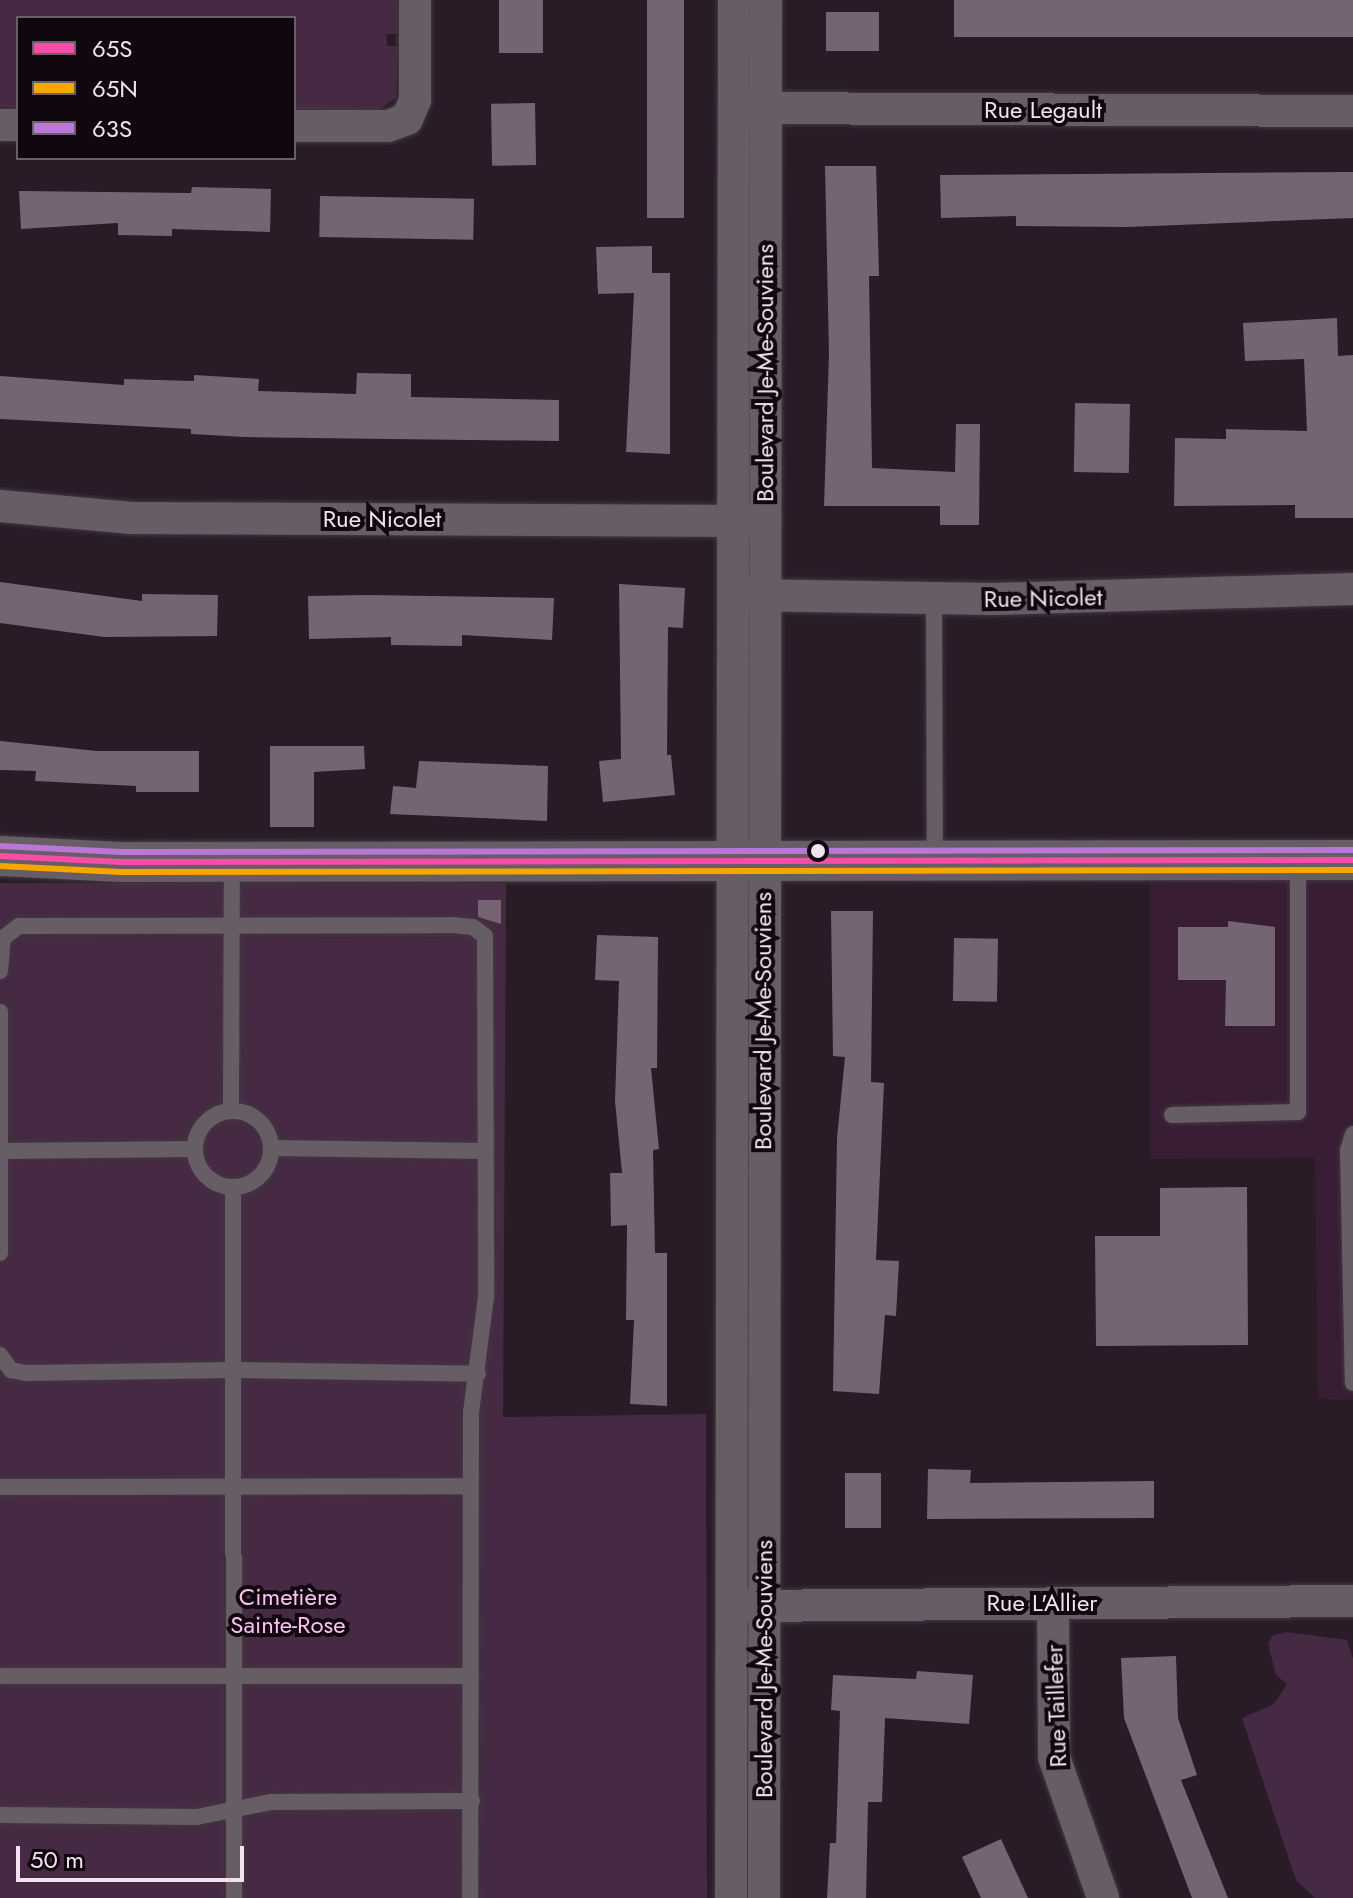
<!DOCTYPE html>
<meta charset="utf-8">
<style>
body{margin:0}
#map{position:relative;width:1353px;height:1898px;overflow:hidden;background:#291c27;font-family:Jost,sans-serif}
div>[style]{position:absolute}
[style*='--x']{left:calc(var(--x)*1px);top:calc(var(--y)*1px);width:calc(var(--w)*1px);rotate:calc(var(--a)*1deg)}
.built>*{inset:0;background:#381d34}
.green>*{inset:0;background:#462a43}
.building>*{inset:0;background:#756573;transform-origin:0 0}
.roads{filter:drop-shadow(0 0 2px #423740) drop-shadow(0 0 2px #423740)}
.service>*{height:16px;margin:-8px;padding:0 8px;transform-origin:8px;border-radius:8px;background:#675d65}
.service>.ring{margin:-8px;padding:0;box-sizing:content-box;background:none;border:16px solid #675d65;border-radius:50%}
.minor>*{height:32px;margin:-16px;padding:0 16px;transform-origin:16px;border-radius:16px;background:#675d65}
.tertiary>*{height:40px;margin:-20px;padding:0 20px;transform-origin:20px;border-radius:20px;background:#675d65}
.bus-1>*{height:6px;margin:-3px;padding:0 3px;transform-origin:3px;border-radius:3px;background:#f54da8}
.bus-2>*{height:6px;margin:-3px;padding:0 3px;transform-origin:3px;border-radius:3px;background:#f7a600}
.bus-3>*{height:6px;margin:-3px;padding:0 3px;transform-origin:3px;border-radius:3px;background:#ba77d6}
.dots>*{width:22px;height:22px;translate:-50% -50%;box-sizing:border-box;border:4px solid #10070f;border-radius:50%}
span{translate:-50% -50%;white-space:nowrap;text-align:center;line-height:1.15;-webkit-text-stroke:8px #10070f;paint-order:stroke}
.street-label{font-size:24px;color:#f2e1ee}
.park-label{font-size:24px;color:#fdbff3}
.legend{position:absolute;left:16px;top:16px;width:280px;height:144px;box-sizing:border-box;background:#10070f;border:2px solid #6a5e68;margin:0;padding:10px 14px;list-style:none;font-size:24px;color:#f2e1ee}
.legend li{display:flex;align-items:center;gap:16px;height:40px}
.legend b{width:40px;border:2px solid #6a5e68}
.scale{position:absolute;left:16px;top:1846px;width:228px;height:36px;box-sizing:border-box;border:4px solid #f2e1ee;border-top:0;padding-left:10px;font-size:24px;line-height:28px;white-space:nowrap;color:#f2e1ee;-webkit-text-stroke:6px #10070f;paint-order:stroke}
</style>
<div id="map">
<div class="built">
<div style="clip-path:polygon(1353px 880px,1353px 1400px,1318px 1399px,1315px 1158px,1150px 1159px,1150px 881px)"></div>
</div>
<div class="green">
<div style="clip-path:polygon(0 0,398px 0,398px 34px,386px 34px,387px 46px,398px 46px,396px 98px,378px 110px,294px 109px,294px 18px,18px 18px,18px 108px,0 107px)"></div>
<div style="clip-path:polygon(0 883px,506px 883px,503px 1417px,706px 1414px,707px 1898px,0 1898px)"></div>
<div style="clip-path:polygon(1287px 1632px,1347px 1640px,1353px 1659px,1353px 1898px,1315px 1898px,1296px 1880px,1242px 1718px,1274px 1704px,1287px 1684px,1276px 1675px,1268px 1644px,1273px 1635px)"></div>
</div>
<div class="building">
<div style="left:499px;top:0;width:44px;height:53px"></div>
<div style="left:647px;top:0;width:37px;height:218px"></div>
<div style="left:954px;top:0;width:399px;height:37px"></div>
<div style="left:826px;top:12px;width:53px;height:39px"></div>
<div style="left:535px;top:103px;width:62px;height:44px;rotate:89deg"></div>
<div style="clip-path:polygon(825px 166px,876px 166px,879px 276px,869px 276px,872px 468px,955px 472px,956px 424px,980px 424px,979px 525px,940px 525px,940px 506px,824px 506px,829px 354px)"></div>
<div style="clip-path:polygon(1353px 172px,1353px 218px,1127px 227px,1016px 226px,1016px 216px,941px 218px,940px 175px)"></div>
<div style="clip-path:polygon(192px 187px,271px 189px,270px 232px,172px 229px,172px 236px,118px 235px,118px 223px,21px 229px,19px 191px,191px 193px)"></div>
<div style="left:320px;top:196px;width:154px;height:41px;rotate:1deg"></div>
<div style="clip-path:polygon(652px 246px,652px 273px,670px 273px,670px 454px,626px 452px,634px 293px,598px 294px,596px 247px)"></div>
<div style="clip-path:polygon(1337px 318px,1338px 356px,1353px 355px,1353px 518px,1295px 518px,1295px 505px,1174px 506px,1175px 438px,1226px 439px,1226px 429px,1307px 431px,1304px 359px,1245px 361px,1243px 323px)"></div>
<div style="clip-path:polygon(357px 373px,411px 374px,411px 397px,559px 400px,559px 441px,244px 437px,191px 434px,191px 429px,0 419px,0 376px,124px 385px,124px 379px,194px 381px,194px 375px,259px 379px,258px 391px,356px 394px)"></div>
<div style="left:1075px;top:403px;width:55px;height:69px;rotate:1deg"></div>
<div style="clip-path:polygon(0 582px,142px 601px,142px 594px,218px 595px,217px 636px,104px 637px,0 623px)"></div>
<div style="clip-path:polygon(619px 584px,685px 588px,683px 628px,668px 627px,667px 755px,671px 755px,675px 795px,603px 802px,599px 761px,621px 759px)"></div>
<div style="clip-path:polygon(368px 595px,554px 598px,552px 640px,462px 635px,462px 646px,391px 645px,391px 637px,309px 639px,308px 596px)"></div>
<div style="clip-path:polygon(0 741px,97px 751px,199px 751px,199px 792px,136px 792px,136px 786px,35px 781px,36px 771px,0 770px)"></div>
<div style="clip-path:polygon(270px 746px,364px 746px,365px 769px,314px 772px,314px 827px,270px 827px)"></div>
<div style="clip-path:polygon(419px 761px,548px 766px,547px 821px,390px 814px,393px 786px,416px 788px)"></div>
<div style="clip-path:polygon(478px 900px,501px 900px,501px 924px,478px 917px)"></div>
<div style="clip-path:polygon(831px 911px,873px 911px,871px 1082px,884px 1083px,876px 1260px,899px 1261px,896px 1316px,885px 1315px,879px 1394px,833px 1391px,837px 1138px,845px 1057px,833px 1056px)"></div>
<div style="clip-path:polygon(1228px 921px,1275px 927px,1275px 1026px,1225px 1026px,1226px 980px,1178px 980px,1178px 927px,1228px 927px)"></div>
<div style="clip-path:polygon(597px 935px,658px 937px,657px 1068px,651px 1068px,659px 1149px,653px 1150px,655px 1253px,667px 1253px,667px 1406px,630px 1404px,634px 1320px,626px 1320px,627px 1225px,611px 1226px,610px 1173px,622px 1173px,615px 1101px,619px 981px,595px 980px)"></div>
<div style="left:954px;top:938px;width:44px;height:63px;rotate:1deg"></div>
<div style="clip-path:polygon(1247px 1187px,1248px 1345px,1096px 1346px,1095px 1236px,1160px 1236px,1160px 1188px)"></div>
<div style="clip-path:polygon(928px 1469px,971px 1470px,970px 1483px,1154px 1481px,1154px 1518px,927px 1519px)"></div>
<div style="left:845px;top:1473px;width:36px;height:55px"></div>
<div style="clip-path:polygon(1176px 1656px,1178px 1718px,1197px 1775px,1181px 1780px,1228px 1898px,1192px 1898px,1124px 1718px,1121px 1658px)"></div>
<div style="clip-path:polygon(917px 1671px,973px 1675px,969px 1724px,885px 1718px,882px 1802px,868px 1802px,866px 1898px,827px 1898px,830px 1843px,836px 1843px,840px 1711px,831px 1710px,833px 1675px,916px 1679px)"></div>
<div style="clip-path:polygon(1001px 1839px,1028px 1898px,981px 1898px,962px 1857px)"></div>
</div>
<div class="roads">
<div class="service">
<div style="--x:934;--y:599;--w:260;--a:89.8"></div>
<div style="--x:0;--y:971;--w:33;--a:-85"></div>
<div style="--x:3;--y:938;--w:20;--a:-37"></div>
<div style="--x:19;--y:926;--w:434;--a:-0.1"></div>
<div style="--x:453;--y:925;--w:20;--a:6"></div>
<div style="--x:473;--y:927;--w:15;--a:37"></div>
<div style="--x:485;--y:936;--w:361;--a:89.8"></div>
<div style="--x:486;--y:1297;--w:117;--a:97.4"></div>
<div style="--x:471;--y:1413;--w:485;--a:90.1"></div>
<div style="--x:0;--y:1012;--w:241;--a:90"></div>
<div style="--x:231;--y:1110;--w:247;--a:-89.8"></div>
<div class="ring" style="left:195px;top:1111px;width:60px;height:60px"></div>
<div style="--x:1172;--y:1115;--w:126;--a:-1.4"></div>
<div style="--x:1298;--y:1112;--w:252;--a:-90"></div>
<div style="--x:1353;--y:1134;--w:17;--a:107"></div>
<div style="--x:1348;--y:1150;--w:233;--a:88.8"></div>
<div style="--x:271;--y:1148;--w:214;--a:0.8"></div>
<div style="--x:0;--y:1151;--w:194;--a:-0.6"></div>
<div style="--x:233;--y:1187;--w:711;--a:89.92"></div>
<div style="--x:0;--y:1355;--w:19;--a:54"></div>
<div style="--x:11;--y:1370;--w:16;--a:11"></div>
<div style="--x:27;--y:1373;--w:207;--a:-0.8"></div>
<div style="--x:234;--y:1370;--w:244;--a:0.9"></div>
<div style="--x:0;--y:1487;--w:470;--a:-0.1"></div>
<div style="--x:0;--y:1676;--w:471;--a:0"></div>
<div style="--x:0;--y:1815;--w:197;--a:0.6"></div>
<div style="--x:197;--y:1817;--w:76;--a:-11.5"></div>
<div style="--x:271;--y:1802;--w:201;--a:-0.3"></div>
</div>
<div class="minor">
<div style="--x:745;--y:108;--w:608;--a:0.28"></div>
<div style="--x:0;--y:125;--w:18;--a:0"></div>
<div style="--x:294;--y:126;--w:94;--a:0"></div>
<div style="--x:388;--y:126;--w:20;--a:-20"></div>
<div style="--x:407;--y:119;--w:21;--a:-67"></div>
<div style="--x:415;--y:100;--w:100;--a:-90"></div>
<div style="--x:0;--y:506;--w:132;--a:5.2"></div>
<div style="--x:131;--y:518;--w:621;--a:0.28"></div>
<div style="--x:745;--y:595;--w:248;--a:0.9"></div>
<div style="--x:993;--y:599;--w:360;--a:-1.6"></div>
<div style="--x:1053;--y:1603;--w:154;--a:89.6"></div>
<div style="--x:1054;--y:1757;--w:149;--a:70.8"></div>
<div style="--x:742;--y:1606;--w:611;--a:-0.47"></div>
<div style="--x:731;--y:1898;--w:1898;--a:-89.91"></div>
<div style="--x:764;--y:1898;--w:1898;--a:-89.94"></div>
</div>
<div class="tertiary">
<div style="--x:0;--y:856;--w:121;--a:2.8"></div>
<div style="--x:121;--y:862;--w:1232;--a:-0.09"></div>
</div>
</div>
<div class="bus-1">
<div style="--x:0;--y:856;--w:121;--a:2.8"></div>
<div style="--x:121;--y:862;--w:1232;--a:-0.09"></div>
</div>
<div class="bus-2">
<div style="--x:0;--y:866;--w:121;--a:2.8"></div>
<div style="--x:121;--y:872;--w:1232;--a:-0.09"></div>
</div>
<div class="bus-3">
<div style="--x:0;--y:846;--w:121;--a:2.8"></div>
<div style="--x:121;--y:852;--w:1232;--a:-0.09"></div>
</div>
<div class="dots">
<div style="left:818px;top:851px;background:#f2e1ee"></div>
</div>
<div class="street-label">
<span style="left:1043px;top:110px">Rue Legault</span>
<span style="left:765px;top:373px;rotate:-90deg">Boulevard Je-Me-Souviens</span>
<span style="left:382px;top:519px">Rue Nicolet</span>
<span style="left:1043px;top:598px;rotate:-1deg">Rue Nicolet</span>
<span style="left:763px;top:1021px;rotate:-90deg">Boulevard Je-Me-Souviens</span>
<span style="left:1042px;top:1603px">Rue L'Allier</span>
<span style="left:764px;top:1669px;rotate:-90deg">Boulevard Je-Me-Souviens</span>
<span style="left:1056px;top:1706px;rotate:-92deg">Rue Taillefer</span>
</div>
<div class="park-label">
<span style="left:288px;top:1611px">Cimetière<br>Sainte-Rose</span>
</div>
<ul class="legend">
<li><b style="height:10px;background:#f54da8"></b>65S</li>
<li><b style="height:10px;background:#f7a600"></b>65N</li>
<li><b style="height:10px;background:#ba77d6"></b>63S</li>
</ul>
<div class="scale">50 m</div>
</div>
